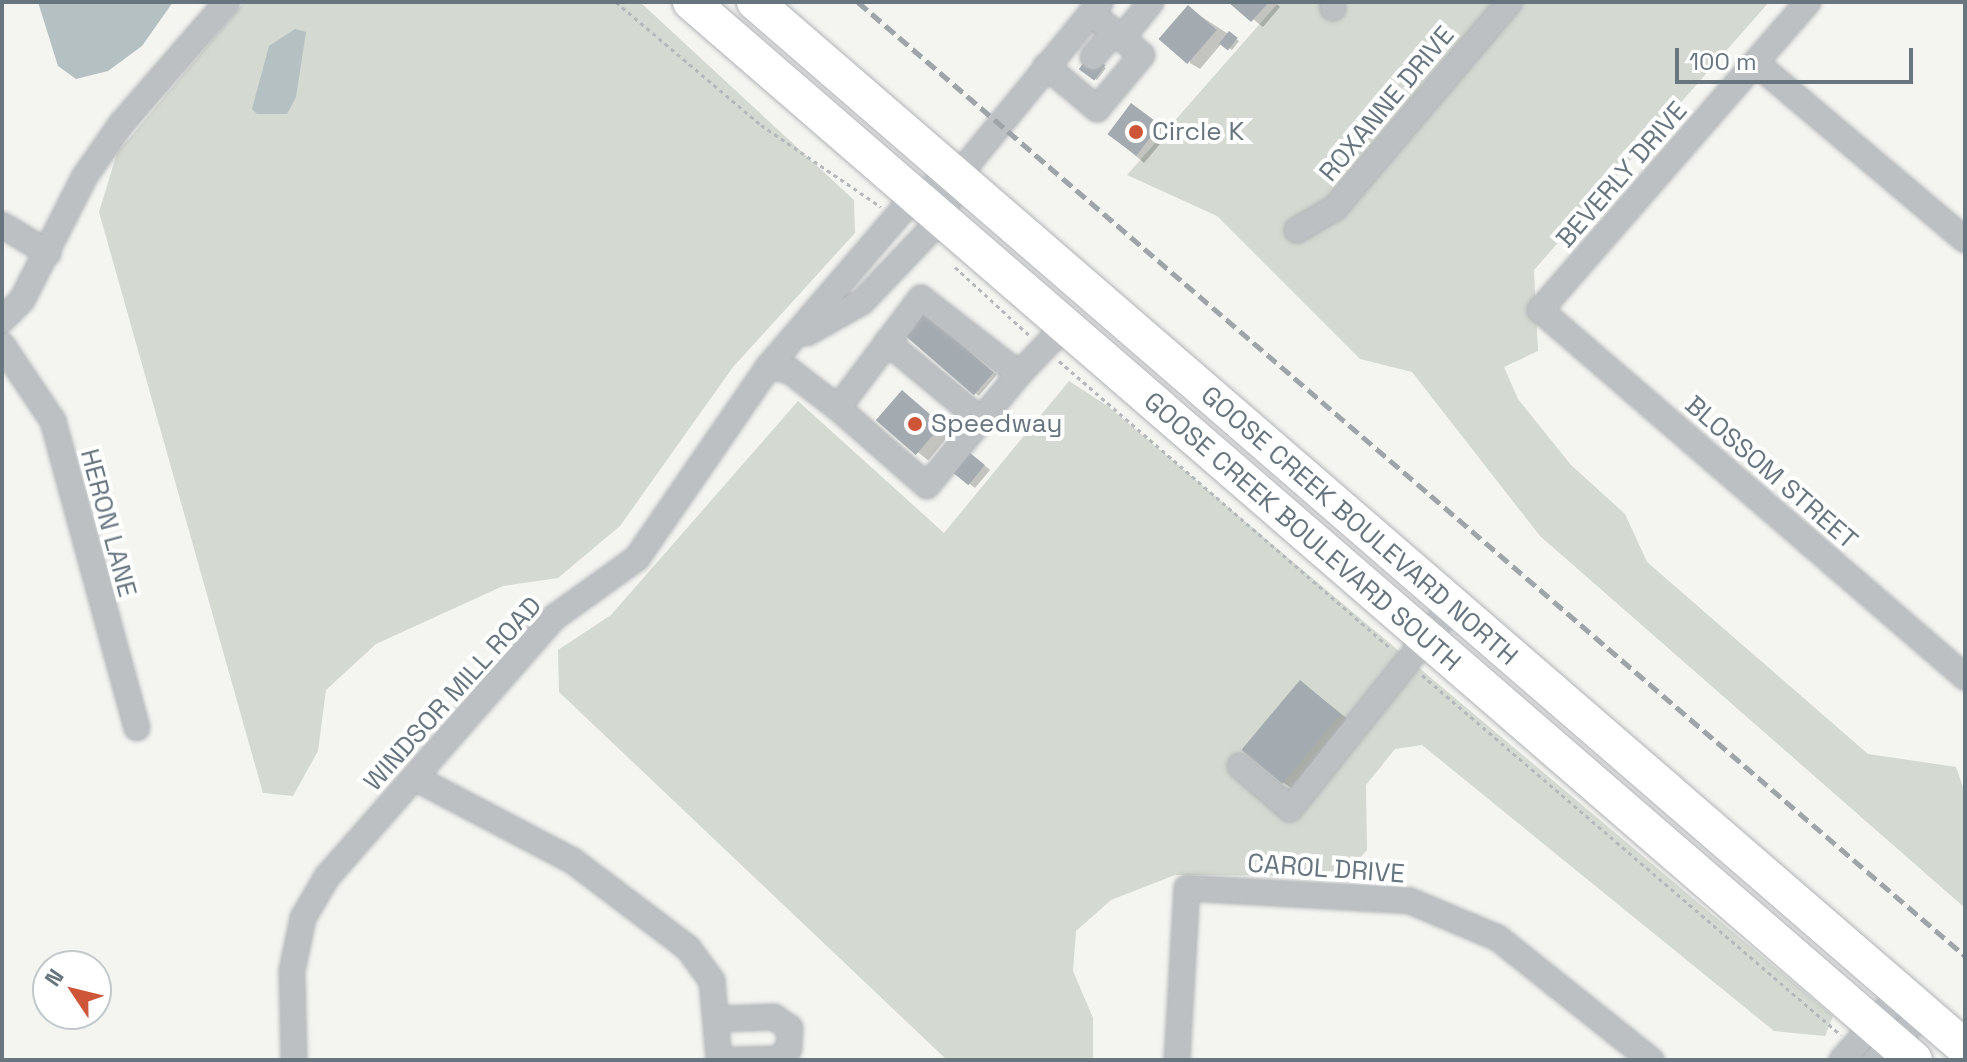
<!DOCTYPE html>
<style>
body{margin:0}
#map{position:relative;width:1967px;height:1062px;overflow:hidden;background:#f4f4f1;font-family:"Space Grotesk",sans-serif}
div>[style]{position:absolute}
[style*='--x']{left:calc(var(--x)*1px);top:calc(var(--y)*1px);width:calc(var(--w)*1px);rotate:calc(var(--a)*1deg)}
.green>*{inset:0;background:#d4d9d1}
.water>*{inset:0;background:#b5c0c3}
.shadow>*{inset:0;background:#0003;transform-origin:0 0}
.building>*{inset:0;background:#a4abb0;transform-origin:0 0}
.path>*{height:3px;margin-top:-1.5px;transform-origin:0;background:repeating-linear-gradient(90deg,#b6b9bb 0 4px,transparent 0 8px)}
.roads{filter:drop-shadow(0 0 2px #b0b3b6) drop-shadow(0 0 2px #b0b3b6)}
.minor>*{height:24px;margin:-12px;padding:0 12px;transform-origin:12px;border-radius:12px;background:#bcc0c3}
.highway>*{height:36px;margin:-18px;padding:0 18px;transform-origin:18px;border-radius:18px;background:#fff}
.rail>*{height:5px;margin-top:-2.5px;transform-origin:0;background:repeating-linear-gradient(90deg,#9ea4a8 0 12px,transparent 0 18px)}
.dots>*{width:22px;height:22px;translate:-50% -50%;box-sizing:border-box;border:4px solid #fff;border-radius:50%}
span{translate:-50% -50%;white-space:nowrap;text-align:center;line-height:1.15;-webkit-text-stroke:8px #fff;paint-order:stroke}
.street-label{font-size:26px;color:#67757f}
.poi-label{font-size:26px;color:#67757f}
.left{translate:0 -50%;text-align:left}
.frame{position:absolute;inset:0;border:4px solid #67757f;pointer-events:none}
.north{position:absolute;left:32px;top:950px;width:80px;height:80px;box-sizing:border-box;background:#fff;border:2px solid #c2c8cc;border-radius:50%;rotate:305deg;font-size:22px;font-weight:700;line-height:32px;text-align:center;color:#67757f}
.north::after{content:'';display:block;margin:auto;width:28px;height:36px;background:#ce5537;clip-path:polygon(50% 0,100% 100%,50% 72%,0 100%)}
.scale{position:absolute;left:1675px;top:48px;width:238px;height:36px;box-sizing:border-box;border:4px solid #67757f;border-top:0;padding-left:10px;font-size:24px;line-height:28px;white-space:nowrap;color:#67757f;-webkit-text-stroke:6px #fff;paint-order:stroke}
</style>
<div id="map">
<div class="green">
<div style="clip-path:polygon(244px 2px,640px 2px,854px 200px,855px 233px,733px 367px,620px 526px,558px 578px,503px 586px,376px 644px,326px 690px,318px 751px,293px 796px,263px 793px,99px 212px,117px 153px)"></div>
<div style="clip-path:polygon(1279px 2px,1769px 2px,1534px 270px,1538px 351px,1504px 367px,1518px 399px,1571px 465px,1625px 514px,1647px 562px,1868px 754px,1956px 767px,1965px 793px,1965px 908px,1540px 536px,1412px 372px,1360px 359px,1217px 216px,1127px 175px)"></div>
<div style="clip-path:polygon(1069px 381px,1109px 407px,1833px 1016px,1825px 1036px,1774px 1031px,1422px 745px,1395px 749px,1366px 785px,1367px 850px,1344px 876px,1175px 875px,1111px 900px,1076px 931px,1073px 971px,1093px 1018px,1093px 1060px,947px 1060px,559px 692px,558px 650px,611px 615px,798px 401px,944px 533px)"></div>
</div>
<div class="water">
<div style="clip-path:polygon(38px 2px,173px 2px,142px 46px,108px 71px,76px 79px,58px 66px)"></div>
<div style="clip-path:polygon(295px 29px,306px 32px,296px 97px,287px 114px,257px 114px,252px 109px,269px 46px)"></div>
</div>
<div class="shadow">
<div style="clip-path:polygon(1231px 2px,1275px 2px,1280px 7px,1263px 27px)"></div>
<div style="clip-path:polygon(1188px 8px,1239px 41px,1232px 50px,1222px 43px,1200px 69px,1190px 63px)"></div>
<div style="clip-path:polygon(1093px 59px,1106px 68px,1097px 80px,1082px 69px)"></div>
<div style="clip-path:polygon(1136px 107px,1170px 132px,1144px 163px,1109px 133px)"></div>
<div style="left:921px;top:311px;width:99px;height:28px;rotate:40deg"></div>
<div style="left:902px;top:393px;width:63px;height:36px;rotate:39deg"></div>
<div style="clip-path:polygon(977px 459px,990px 470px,975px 488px,956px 473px)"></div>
<div style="clip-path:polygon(1301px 682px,1354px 724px,1297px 791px,1282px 782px)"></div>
</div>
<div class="building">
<div style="clip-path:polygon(1228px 2px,1269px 2px,1251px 22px)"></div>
<div style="left:1188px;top:5px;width:38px;height:45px;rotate:41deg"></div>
<div style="left:1229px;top:31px;width:11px;height:16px;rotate:38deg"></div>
<div style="left:1090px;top:54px;width:19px;height:19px;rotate:36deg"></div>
<div style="left:1131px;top:103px;width:36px;height:39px;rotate:37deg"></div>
<div style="left:918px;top:307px;width:100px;height:30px;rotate:41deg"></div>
<div style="left:902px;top:390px;width:53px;height:40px;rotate:41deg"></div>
<div style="left:970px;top:453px;width:19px;height:26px;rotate:39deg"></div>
<div style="left:1300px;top:680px;width:53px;height:91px;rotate:40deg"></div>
</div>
<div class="path">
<div style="--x:616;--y:2;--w:190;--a:40.3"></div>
<div style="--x:761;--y:125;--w:145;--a:34.3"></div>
<div style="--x:955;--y:267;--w:100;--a:42.6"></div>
<div style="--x:1059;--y:361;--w:440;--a:40.9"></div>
<div style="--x:1422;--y:675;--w:552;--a:40.67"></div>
</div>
<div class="roads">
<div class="minor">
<div style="--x:1332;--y:2;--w:6;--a:81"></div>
<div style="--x:1808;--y:2;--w:408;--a:131"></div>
<div style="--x:1540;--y:310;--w:562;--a:40.81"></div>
<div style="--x:1122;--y:38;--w:46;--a:-51.1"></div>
<div style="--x:1093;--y:57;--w:33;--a:-50"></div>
<div style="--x:1757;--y:64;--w:272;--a:40.2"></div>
<div style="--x:1046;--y:66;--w:67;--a:40.1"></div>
<div style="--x:1097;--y:109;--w:70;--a:-50.2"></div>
<div style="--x:1142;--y:55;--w:66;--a:-140.5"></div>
<div style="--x:2;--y:225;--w:54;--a:31.3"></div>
<div style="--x:1297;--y:230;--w:44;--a:-30.1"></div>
<div style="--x:1335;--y:208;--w:270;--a:-49.7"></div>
<div style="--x:2;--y:320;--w:28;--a:-45"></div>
<div style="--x:22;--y:300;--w:139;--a:-63.1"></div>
<div style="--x:85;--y:176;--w:65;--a:-55.1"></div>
<div style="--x:122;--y:123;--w:160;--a:-49"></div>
<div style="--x:807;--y:333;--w:63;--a:-29.4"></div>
<div style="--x:862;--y:302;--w:115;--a:-46.4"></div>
<div style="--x:941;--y:219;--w:45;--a:-69.1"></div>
<div style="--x:957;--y:177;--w:226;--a:-50.7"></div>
<div style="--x:887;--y:342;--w:122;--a:39.7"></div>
<div style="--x:981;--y:420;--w:60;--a:-50.4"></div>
<div style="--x:2;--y:345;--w:92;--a:56.1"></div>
<div style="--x:53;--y:421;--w:318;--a:74.7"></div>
<div style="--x:769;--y:366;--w:22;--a:13"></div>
<div style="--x:790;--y:371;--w:61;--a:37.6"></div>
<div style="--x:838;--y:408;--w:138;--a:-53"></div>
<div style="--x:921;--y:298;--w:124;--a:37.8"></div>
<div style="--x:1019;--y:374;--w:65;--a:-46.2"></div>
<div style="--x:838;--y:408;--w:118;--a:41.2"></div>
<div style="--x:927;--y:486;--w:85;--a:-50.7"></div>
<div style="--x:1240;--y:766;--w:66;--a:40.7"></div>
<div style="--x:1290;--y:809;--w:260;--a:-51.4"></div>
<div style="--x:415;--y:778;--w:178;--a:27.7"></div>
<div style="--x:573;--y:861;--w:144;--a:37.1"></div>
<div style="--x:688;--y:948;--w:41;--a:54"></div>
<div style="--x:712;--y:981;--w:79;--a:84.9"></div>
<div style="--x:720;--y:1019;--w:54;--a:-2.1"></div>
<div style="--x:774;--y:1017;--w:19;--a:35"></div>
<div style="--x:790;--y:1028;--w:21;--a:93"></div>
<div style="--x:789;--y:1049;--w:16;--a:140"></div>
<div style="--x:777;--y:1059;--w:45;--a:178.7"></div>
<div style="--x:294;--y:1060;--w:89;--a:-91.3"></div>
<div style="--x:292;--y:971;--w:54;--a:-78.3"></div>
<div style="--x:303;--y:918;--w:48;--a:-59.7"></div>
<div style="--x:327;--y:877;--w:346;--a:-48.8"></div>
<div style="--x:555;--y:617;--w:101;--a:-35.7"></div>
<div style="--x:637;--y:558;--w:233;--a:-55.5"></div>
<div style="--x:769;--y:366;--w:223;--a:-49.4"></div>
<div style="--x:914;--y:197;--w:47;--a:-24.9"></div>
<div style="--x:1177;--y:1060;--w:172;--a:-86.7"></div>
<div style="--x:1187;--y:888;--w:223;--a:3.3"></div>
<div style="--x:1410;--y:901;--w:95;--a:22.8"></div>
<div style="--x:1498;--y:938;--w:196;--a:38.6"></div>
<div style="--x:1842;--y:1060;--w:90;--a:-48.2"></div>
<div style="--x:1876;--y:1060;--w:68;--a:-45"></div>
</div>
<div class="highway">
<div style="--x:691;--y:2;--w:1617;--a:40.86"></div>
<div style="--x:755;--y:2;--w:1599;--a:40.84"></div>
</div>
</div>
<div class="rail">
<div style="--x:858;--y:2;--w:1461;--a:40.75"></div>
</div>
<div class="dots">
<div style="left:1136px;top:132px;background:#ce5537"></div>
<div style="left:915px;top:424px;background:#ce5537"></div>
</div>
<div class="street-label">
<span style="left:1387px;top:104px;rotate:-50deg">ROXANNE DRIVE</span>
<span style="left:1622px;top:175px;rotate:-49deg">BEVERLY DRIVE</span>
<span style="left:1771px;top:473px;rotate:41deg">BLOSSOM STREET</span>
<span style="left:108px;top:523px;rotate:75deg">HERON LANE</span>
<span style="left:1359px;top:526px;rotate:41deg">GOOSE CREEK BOULEVARD NORTH</span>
<span style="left:1302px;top:532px;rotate:41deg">GOOSE CREEK BOULEVARD SOUTH</span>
<span style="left:453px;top:694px;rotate:-48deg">WINDSOR MILL ROAD</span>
<span style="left:1326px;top:869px;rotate:4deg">CAROL DRIVE</span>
</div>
<div class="poi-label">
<span class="left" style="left:1152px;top:132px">Circle K</span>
<span class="left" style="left:931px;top:424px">Speedway</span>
</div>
<div class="frame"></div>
<div class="north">N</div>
<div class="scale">100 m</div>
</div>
